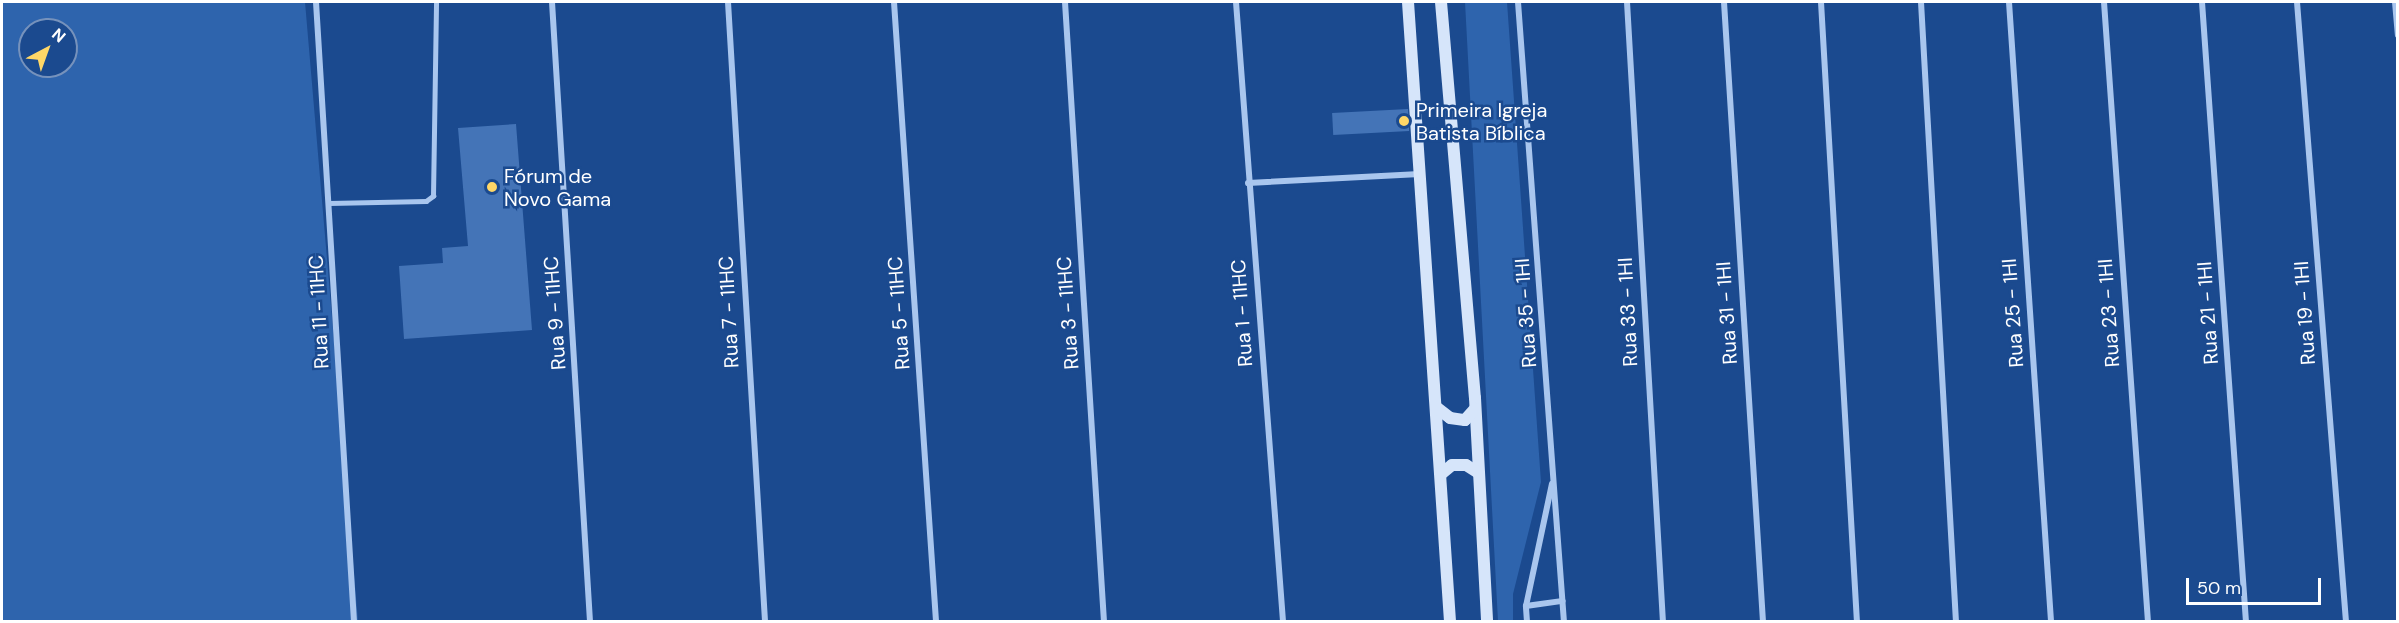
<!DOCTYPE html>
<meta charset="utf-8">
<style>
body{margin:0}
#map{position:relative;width:2399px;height:623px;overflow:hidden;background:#1b4a8f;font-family:"DM Sans",sans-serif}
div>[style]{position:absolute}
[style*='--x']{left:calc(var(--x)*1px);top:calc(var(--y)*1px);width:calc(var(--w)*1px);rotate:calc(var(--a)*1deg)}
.green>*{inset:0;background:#2e64ad}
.building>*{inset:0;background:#4474b7;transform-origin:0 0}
.lane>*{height:4.5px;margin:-2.25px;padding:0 2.25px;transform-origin:2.25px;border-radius:2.25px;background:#a9c6ee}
.street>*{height:6px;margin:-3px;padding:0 3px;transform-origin:3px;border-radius:3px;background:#a9c6ee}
.secondary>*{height:12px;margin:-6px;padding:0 6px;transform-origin:6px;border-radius:6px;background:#d6e5fa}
.dots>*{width:16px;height:16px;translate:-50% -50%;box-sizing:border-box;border:3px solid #1b4a8f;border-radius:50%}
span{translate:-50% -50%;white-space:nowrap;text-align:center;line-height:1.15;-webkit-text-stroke:5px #1b4a8f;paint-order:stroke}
.poi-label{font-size:20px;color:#fff}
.left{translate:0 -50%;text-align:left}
.street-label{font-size:20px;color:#fff}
.frame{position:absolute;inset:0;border:3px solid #fff;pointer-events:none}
.north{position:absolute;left:18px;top:18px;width:60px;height:60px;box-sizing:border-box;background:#1b4a8f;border:2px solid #7692bc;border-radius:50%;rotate:41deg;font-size:16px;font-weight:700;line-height:24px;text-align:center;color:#fff}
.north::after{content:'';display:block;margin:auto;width:21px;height:27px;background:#ffd767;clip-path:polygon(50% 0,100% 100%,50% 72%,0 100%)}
.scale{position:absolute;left:2186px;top:578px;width:135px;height:27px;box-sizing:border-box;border:3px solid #fff;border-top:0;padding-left:8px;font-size:18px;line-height:21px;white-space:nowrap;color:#fff;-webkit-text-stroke:4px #1b4a8f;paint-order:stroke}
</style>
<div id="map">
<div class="green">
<div style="clip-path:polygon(evenodd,2px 2px,305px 2px,358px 621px,2px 621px,2px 2px,30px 30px,66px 30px,66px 66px,30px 66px,30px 30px)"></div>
<div style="clip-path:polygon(1465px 2px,1507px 2px,1541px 482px,1513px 594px,1513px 621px,1498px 621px)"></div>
</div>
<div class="building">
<div style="left:1408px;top:109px;width:22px;height:76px;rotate:87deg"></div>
<div style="clip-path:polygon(516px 124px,532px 330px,404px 339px,399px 266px,443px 263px,442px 248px,468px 246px,458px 128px)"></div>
</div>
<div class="lane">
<div style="--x:329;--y:203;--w:97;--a:-1.2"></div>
<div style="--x:426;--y:201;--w:9;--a:-36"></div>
<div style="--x:433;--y:196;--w:194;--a:-89.1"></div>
</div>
<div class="street">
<div style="--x:316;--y:2;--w:621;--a:86.49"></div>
<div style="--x:552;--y:2;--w:621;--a:86.49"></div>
<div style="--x:728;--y:2;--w:621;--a:86.58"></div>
<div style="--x:894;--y:2;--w:621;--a:86.12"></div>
<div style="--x:1065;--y:2;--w:621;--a:86.4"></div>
<div style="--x:1236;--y:2;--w:622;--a:85.66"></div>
<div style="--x:1518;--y:2;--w:622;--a:85.76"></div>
<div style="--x:1627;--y:2;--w:621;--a:86.68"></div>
<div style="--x:1724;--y:2;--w:621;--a:86.4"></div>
<div style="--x:1821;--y:2;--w:621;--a:86.68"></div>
<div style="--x:1921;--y:2;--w:621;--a:86.77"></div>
<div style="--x:2009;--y:2;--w:621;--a:86.12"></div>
<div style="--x:2104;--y:2;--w:622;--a:85.94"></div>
<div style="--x:2202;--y:2;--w:622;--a:85.94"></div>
<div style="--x:2297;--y:2;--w:622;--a:85.48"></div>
<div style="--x:2395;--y:2;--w:33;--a:85"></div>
<div style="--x:1248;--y:183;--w:172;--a:-3"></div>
<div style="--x:1526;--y:606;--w:37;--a:-8"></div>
<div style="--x:1527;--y:622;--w:16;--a:-94"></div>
<div style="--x:1526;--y:606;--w:125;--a:-78"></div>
</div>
<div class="secondary">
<div style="--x:1408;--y:2;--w:621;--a:86.12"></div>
<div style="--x:1441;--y:2;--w:397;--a:85.1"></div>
<div style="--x:1475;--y:398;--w:224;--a:86.9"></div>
<div style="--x:1436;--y:407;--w:18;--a:38"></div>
<div style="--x:1450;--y:418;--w:15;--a:8"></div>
<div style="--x:1465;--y:420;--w:15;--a:-48"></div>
<div style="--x:1441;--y:474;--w:14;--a:-39"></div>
<div style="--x:1452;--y:465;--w:14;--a:0"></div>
<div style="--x:1466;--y:465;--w:13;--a:32"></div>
</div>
<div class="dots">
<div style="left:1404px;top:121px;background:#ffd767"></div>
<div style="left:492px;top:187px;background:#ffd767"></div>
</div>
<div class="poi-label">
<span class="left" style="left:1416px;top:122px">Primeira Igreja<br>Batista Bíblica</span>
<span class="left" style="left:504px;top:188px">Fórum de<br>Novo Gama</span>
</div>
<div class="street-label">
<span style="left:319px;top:312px;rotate:-93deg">Rua 11 - 11HC</span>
<span style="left:729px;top:312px;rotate:-93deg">Rua 7 - 11HC</span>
<span style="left:1628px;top:312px;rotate:-93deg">Rua 33 - 1HI</span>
<span style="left:555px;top:313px;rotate:-94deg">Rua 9 - 11HC</span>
<span style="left:899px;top:313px;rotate:-94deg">Rua 5 - 11HC</span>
<span style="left:1068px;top:313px;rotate:-94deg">Rua 3 - 11HC</span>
<span style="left:1242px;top:313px;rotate:-94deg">Rua 1 - 11HC</span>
<span style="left:1526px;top:313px;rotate:-94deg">Rua 35 - 1HI</span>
<span style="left:1727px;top:313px;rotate:-94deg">Rua 31 - 1HI</span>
<span style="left:2013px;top:313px;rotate:-94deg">Rua 25 - 1HI</span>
<span style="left:2109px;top:313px;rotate:-94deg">Rua 23 - 1HI</span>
<span style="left:2208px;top:313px;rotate:-94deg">Rua 21 - 1HI</span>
<span style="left:2305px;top:313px;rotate:-94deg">Rua 19 - 1HI</span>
</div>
<div class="frame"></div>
<div class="north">N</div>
<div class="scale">50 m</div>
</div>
